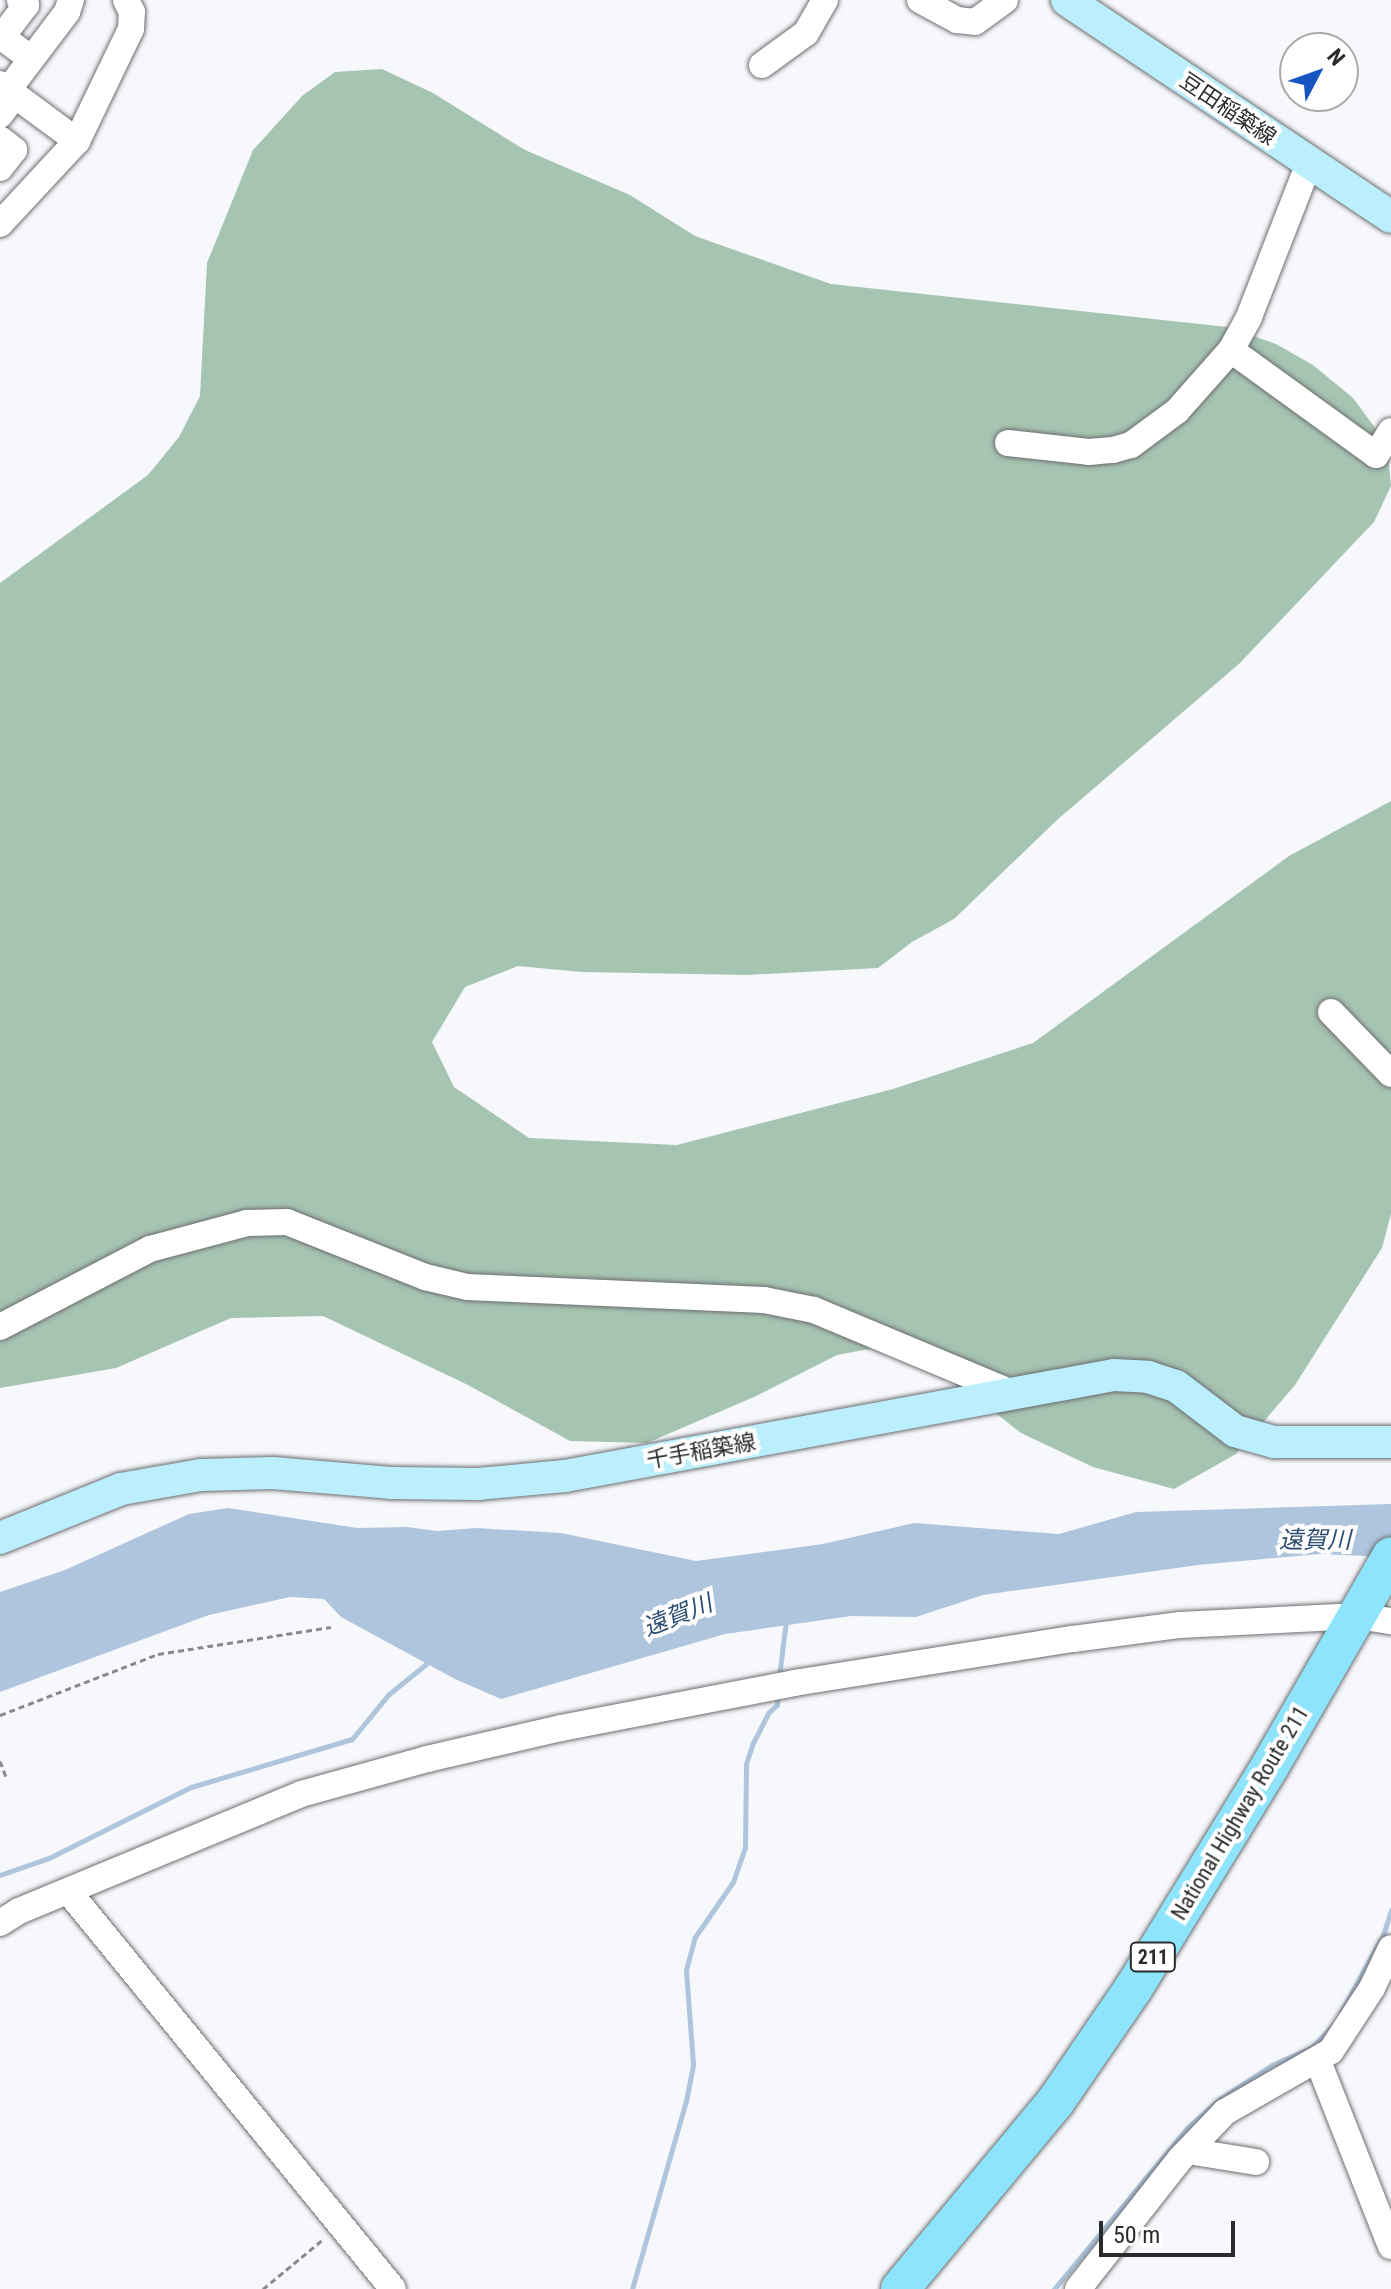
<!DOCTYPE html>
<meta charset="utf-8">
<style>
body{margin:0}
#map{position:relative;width:1391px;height:2289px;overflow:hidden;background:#f7f8fb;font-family:"Roboto Condensed","Noto Sans JP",sans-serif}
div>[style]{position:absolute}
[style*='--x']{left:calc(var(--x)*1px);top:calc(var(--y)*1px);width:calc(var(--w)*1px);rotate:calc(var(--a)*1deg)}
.forest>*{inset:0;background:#a6c4b2}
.water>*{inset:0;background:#afc5dd}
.stream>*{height:5px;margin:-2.5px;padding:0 2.5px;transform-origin:2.5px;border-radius:2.5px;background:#afc5dd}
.path>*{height:3px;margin-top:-1.5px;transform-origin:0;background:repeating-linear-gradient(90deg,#88898b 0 6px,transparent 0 10px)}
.roads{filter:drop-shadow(0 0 2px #6d6e71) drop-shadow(0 0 2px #6d6e71)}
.minor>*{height:26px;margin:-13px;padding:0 13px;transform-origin:13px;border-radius:13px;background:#fff}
.major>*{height:32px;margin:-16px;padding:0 16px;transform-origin:16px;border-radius:16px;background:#bbeffd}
.highway>*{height:38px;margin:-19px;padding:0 19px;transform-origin:19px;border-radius:19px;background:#8de4fc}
span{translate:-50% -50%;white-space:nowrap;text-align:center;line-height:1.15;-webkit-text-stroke:8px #fff;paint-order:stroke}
.shield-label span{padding:2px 6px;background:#fff;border:2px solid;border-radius:6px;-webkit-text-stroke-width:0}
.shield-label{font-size:20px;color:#2a2b2c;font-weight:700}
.street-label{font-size:22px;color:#2a2b2c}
.water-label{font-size:24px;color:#2c4d71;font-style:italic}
.north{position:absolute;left:1279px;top:32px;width:80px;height:80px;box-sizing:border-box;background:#fff;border:2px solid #aaaaab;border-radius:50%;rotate:49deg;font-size:22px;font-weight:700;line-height:32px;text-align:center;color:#2a2b2c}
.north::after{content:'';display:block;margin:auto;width:28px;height:36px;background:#1756c2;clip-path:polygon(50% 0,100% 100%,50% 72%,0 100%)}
.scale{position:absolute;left:1099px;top:2221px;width:136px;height:36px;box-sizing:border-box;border:4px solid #2a2b2c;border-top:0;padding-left:10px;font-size:24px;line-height:28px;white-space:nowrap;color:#2a2b2c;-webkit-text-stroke:6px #fff;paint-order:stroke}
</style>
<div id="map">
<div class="forest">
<div style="clip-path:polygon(382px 69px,433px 93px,525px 150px,630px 195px,695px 236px,831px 284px,1227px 327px,1276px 344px,1313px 365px,1353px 398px,1387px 444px,1391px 486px,1374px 522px,1240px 663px,1057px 820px,954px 919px,912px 942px,878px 968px,747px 975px,582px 972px,518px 966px,465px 987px,432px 1042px,454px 1087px,529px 1138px,677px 1145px,893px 1089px,1033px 1043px,1289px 856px,1391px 801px,1391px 1214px,1382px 1248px,1295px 1385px,1236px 1454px,1174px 1489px,1093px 1467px,1021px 1433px,941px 1370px,885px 1346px,837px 1355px,754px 1397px,647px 1443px,570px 1441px,468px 1385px,323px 1316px,231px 1318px,116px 1368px,0 1388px,0 583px,148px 475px,179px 437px,200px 396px,207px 263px,253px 150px,302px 96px,335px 72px)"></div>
</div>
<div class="water">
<div style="clip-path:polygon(1391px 1504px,1391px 1557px,1319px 1554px,1198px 1565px,983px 1595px,916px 1617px,851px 1616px,725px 1634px,501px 1699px,455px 1679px,341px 1617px,324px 1599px,290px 1597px,209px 1615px,0 1692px,0 1592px,65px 1570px,189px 1514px,228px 1508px,357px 1528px,407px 1527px,437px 1531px,477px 1528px,561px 1533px,696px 1561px,823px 1544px,914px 1523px,1059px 1534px,1136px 1512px)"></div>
</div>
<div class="stream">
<div style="--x:779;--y:1677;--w:57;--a:-83"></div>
<div style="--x:0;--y:1875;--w:52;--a:-19.1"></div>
<div style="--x:49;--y:1858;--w:159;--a:-26.6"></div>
<div style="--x:191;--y:1787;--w:168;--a:-16.6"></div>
<div style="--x:352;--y:1739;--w:58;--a:-50.6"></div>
<div style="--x:389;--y:1694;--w:54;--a:-39"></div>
<div style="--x:1341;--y:2012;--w:88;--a:-61.4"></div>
<div style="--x:1383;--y:1935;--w:26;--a:-72"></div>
<div style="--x:632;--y:2289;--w:196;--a:-74"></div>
<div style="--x:686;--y:2101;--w:38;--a:-79"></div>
<div style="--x:693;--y:2064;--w:94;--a:-94.3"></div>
<div style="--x:686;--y:1970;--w:34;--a:-75"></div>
<div style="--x:695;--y:1937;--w:67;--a:-55.4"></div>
<div style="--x:733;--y:1882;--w:36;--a:-71"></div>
<div style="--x:745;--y:1848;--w:84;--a:-89.3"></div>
<div style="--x:746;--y:1764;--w:22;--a:-72"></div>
<div style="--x:753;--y:1743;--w:34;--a:-63"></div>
<div style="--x:768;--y:1713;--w:12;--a:-42"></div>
<div style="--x:777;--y:1705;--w:10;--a:-84"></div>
<div style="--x:1054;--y:2289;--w:209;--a:-50.4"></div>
<div style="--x:1187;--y:2128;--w:45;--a:-41.4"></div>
<div style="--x:1221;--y:2098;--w:61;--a:-32.9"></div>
<div style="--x:1272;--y:2065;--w:44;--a:-24.2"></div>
<div style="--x:1312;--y:2047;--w:32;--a:-46"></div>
</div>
<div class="path">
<div style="--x:0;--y:1715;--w:169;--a:-21.1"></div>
<div style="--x:158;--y:1654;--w:175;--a:-8.9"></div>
<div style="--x:0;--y:1761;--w:17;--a:69"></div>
<div style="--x:263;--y:2289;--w:77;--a:-39.7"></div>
</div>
<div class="roads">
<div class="minor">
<div style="--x:20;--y:0;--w:8;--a:40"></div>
<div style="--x:26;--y:5;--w:40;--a:127"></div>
<div style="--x:2;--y:37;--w:36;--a:37"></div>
<div style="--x:920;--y:0;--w:42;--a:28.4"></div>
<div style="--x:957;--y:20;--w:18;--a:6"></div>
<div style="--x:975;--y:22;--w:37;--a:-36"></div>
<div style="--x:762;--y:65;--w:54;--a:-36"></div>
<div style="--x:806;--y:33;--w:38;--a:-60"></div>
<div style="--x:0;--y:84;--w:96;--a:36.5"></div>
<div style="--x:8;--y:90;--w:98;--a:-52.9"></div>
<div style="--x:67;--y:12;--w:13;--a:-72"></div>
<div style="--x:0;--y:115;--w:25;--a:-53"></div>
<div style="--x:0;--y:139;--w:18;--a:38"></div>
<div style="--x:14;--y:150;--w:23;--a:128"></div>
<div style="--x:0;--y:224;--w:113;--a:-47.1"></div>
<div style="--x:77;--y:141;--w:124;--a:-64.3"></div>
<div style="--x:131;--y:29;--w:17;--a:-87"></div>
<div style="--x:132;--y:12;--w:13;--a:-117"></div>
<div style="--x:1231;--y:350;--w:179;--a:35.9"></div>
<div style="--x:1376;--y:455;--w:28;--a:-58"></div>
<div style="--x:1008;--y:443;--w:81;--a:6.3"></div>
<div style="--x:1089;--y:452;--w:24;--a:-5"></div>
<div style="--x:1113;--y:450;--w:19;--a:-16"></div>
<div style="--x:1131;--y:445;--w:57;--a:-36.5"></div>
<div style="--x:1177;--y:411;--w:81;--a:-48.5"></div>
<div style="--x:1231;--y:350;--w:38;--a:-61"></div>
<div style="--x:1249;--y:317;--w:165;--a:-68.7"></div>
<div style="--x:1331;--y:1012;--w:86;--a:45.9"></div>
<div style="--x:0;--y:1327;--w:169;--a:-27.5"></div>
<div style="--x:150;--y:1249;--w:100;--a:-15"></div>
<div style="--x:247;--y:1223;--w:40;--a:-1.4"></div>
<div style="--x:287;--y:1222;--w:149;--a:21.7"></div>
<div style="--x:425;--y:1277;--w:43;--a:13.4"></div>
<div style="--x:467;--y:1287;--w:297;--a:2.5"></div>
<div style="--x:764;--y:1300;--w:51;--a:11.3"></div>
<div style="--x:814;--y:1310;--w:218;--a:22.7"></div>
<div style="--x:69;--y:1892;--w:512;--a:50.78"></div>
<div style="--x:0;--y:1923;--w:22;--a:-32"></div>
<div style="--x:19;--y:1911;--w:305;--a:-22.5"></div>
<div style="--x:301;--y:1794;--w:131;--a:-15.5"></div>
<div style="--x:427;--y:1759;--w:138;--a:-13"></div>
<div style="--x:561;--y:1728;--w:237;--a:-10.9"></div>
<div style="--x:794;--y:1683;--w:282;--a:-9"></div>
<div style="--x:1073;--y:1639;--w:108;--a:-7.5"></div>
<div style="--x:1180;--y:1625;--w:178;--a:-2.9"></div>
<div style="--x:1358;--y:1616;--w:33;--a:9"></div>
<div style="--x:1318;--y:2061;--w:199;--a:68.5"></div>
<div style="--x:1188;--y:2151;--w:69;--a:9.2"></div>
<div style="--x:1078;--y:2289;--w:165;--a:-51.9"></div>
<div style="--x:1180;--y:2159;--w:65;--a:-46.2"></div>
<div style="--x:1225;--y:2112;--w:122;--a:-29.9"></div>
<div style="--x:1331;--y:2051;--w:75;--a:-56.9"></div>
<div style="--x:1372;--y:1988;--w:44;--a:-64.6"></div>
</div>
<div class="major">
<div style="--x:1067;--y:0;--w:390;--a:33.8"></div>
<div style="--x:0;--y:1538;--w:131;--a:-22"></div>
<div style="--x:121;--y:1489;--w:81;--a:-9.9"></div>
<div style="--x:201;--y:1475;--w:72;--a:-1.6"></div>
<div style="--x:273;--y:1473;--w:118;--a:4.8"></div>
<div style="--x:391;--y:1483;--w:87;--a:0.7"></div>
<div style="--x:478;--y:1484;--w:87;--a:-5.3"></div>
<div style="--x:565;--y:1476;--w:558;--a:-10.42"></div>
<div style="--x:1114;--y:1375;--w:34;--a:3"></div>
<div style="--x:1148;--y:1377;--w:29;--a:18"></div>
<div style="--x:1176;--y:1386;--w:74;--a:37.3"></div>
<div style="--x:1235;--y:1431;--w:41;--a:15.8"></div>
<div style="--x:1274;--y:1442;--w:117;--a:0"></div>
</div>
<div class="highway">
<div style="--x:900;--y:2289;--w:244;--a:-50.3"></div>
<div style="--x:1056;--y:2101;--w:136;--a:-55.5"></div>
<div style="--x:1133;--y:1989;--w:262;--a:-58.4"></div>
<div style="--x:1270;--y:1766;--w:242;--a:-60"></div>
</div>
</div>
<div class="shield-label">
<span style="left:1153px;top:1957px">211</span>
</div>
<div class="street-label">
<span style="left:1228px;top:109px;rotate:34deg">豆田稲築線</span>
<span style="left:701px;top:1451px;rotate:-10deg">千手稲築線</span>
<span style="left:1240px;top:1813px;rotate:-59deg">National Highway Route 211</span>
</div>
<div class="water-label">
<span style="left:1315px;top:1541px">遠賀川</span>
<span style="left:678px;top:1616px;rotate:-22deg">遠賀川</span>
</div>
<div class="north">N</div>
<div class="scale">50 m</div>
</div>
